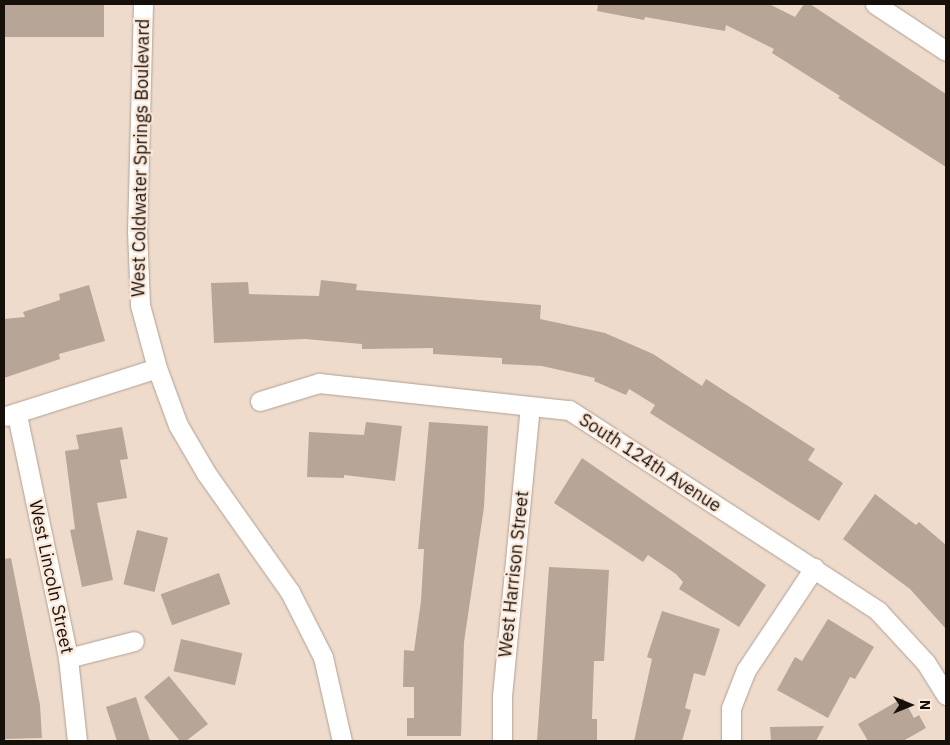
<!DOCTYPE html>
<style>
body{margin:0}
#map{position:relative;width:950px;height:745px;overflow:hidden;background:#eedbcc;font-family:"IBM Plex Sans",sans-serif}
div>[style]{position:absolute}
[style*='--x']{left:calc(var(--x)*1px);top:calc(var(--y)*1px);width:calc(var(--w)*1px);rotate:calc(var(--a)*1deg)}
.building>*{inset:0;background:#b7a597;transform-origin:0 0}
.roads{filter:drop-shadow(0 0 1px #b2a092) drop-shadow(0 0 1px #b2a092)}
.street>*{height:19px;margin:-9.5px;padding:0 9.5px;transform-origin:9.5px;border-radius:9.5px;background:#fff}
span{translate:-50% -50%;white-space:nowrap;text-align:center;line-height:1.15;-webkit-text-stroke:4.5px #fbe8d9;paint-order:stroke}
.street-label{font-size:18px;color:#16100b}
.frame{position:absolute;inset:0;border:5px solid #16100b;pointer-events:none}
.north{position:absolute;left:885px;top:680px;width:50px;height:50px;-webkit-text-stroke:4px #fbe8d9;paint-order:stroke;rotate:90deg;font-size:14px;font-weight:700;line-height:20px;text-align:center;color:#16100b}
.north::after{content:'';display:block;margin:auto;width:18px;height:22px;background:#16100b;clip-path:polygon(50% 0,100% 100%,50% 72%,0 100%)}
</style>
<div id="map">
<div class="building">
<div style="left:4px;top:4px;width:100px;height:33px"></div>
<div style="clip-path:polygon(598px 4px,769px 4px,795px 17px,804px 4px,810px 4px,946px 94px,946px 167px,838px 98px,840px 96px,772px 53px,774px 49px,726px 25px,725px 31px,645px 17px,644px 20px,597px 11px)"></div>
<div style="clip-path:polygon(321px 280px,357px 284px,356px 290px,541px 305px,540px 319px,605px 333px,653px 354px,702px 386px,706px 379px,815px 449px,808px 460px,843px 483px,819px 521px,650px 413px,655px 405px,629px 389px,626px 395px,594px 381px,595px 378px,542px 366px,502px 364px,502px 358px,433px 354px,433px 348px,362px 349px,362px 344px,305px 339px,214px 343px,211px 283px,248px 282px,249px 294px,319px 296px)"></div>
<div style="clip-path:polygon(89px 285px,105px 341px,59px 354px,60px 359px,4px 378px,4px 319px,25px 317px,23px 312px,60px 300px,59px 294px)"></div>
<div style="clip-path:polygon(366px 422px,402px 426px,395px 481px,344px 475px,344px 478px,307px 477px,309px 432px,364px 435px)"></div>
<div style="clip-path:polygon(429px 422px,488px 426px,484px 507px,464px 642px,461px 736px,407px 736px,407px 718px,414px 718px,414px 687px,403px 687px,404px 650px,414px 651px,421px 601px,424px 549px,418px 549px)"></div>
<div style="clip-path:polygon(122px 427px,128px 459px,120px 460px,127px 498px,97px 503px,113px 580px,82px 587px,70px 530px,75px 529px,65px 451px,79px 449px,76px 435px)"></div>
<div style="clip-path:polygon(582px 458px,766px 585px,739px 627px,679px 589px,683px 582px,676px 574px,648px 555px,643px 562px,554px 503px)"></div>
<div style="clip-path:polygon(875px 494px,916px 525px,919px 522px,946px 545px,946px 629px,910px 589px,843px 539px)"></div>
<div style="left:137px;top:530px;width:32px;height:56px;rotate:14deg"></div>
<div style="clip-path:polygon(11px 558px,40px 705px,42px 738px,4px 739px,4px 559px)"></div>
<div style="clip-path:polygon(549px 567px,609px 570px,604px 661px,594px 661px,592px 719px,597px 719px,597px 741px,537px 741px)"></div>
<div style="left:219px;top:573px;width:33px;height:62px;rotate:70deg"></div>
<div style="clip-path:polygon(662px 611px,720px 629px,705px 676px,694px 673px,685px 708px,691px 710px,682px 741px,634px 741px,652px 659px,647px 657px)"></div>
<div style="clip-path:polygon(828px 619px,874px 647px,855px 679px,850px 677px,828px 718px,777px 690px,795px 657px,802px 661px)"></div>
<div style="left:181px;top:639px;width:63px;height:33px;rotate:13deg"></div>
<div style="clip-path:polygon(169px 676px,208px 724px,186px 741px,180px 741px,144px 697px)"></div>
<div style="clip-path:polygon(136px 697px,150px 741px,117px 741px,106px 707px)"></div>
<div style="clip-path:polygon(903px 698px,914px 718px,919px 715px,926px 728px,903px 741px,868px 741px,858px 724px)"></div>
<div style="clip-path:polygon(824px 726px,816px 741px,771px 741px,770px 727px)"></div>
</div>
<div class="roads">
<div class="street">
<div style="--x:143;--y:4;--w:226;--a:91.5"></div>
<div style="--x:137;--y:230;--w:75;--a:87.7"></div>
<div style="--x:140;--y:305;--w:65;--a:74.9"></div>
<div style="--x:157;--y:368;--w:61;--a:69.8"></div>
<div style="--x:178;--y:425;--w:56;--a:59.7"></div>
<div style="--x:206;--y:473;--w:146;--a:54.8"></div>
<div style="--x:290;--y:592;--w:73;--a:63.1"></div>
<div style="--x:323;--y:657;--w:86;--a:77.3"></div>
<div style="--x:875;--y:4;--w:85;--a:33.5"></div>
<div style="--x:260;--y:401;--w:62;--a:-17"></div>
<div style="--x:319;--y:383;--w:251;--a:6.2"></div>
<div style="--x:569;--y:410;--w:369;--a:33"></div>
<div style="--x:878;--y:611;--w:71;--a:47.3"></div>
<div style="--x:926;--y:663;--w:38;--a:58"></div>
<div style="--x:17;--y:415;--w:248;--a:78.1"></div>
<div style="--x:68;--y:658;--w:83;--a:83.8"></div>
<div style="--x:6;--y:416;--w:158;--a:-17.6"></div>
<div style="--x:68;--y:658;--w:68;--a:-14.4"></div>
<div style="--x:502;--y:741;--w:45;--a:-90"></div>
<div style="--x:502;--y:696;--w:291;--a:-84.5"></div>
<div style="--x:731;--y:741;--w:33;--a:-90"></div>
<div style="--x:731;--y:708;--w:41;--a:-68.5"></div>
<div style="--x:746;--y:670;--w:123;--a:-56.3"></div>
</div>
</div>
<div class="street-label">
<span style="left:141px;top:158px;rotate:-89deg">West Coldwater Springs Boulevard</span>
<span style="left:650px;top:463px;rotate:33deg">South 124th Avenue</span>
<span style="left:514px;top:574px;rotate:-84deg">West Harrison Street</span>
<span style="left:51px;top:577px;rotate:78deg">West Lincoln Street</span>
</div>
<div class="frame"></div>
<div class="north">N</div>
</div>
